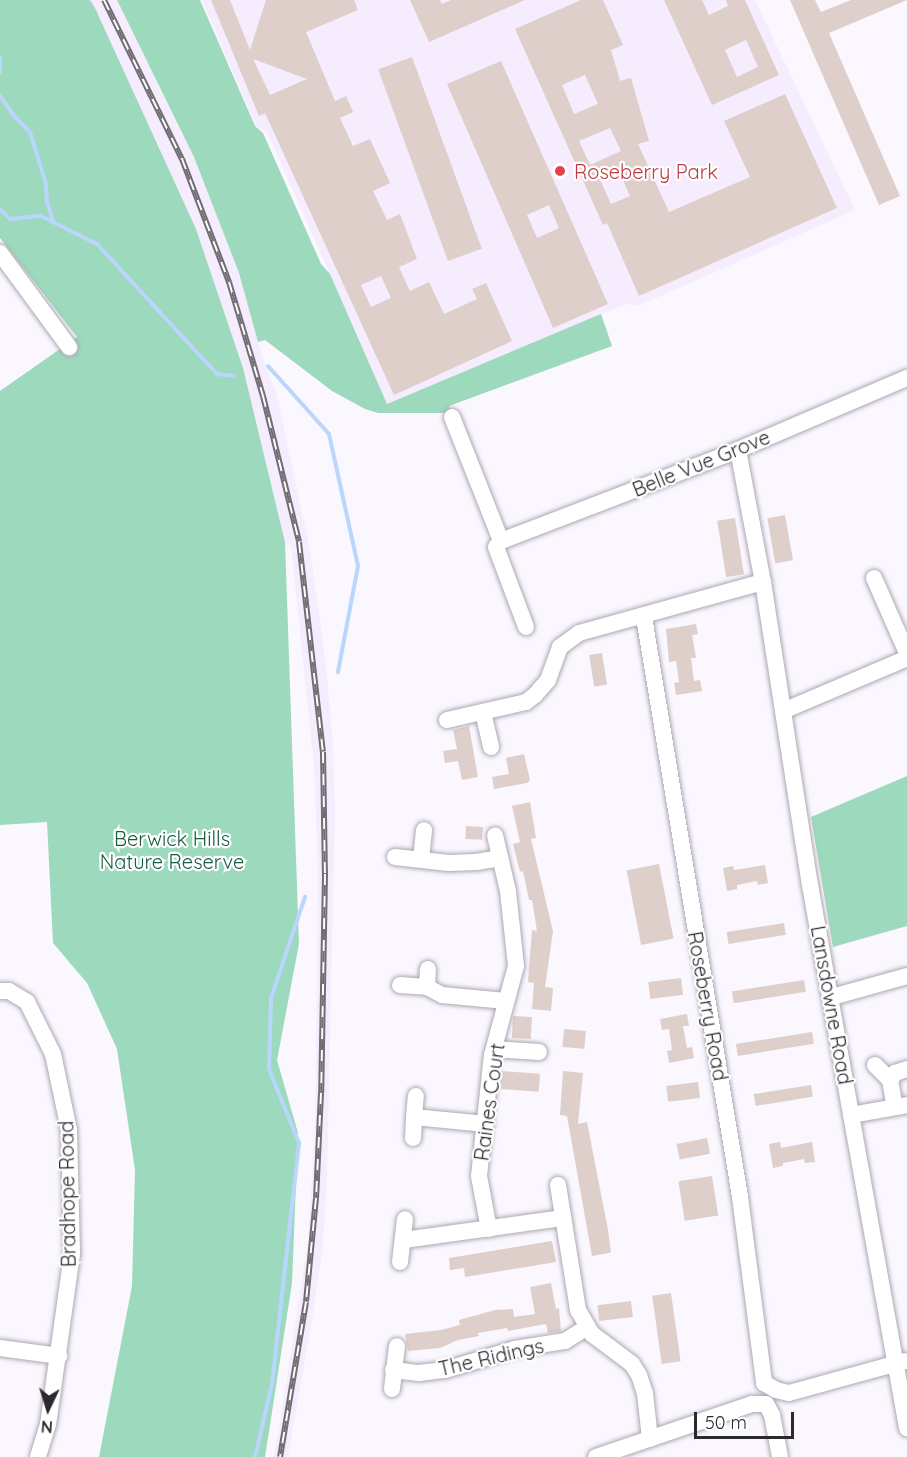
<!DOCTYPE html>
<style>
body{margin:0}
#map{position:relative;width:907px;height:1457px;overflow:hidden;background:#fbf7fe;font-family:Quicksand,sans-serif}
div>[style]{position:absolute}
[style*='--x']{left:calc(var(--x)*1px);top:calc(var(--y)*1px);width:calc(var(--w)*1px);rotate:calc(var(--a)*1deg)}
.built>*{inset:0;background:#f5edfd}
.green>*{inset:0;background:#9dd9bc}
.stream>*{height:4px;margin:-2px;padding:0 2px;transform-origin:2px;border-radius:2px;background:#b9d6fd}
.building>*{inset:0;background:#decfcb;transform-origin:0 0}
.roads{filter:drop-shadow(0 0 2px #aca7b3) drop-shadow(0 0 2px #aca7b3)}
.minor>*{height:16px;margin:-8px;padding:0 8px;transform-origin:8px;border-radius:8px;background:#fff}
.rail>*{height:6px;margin-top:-3px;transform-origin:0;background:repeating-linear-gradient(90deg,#fff 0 11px,#716d73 0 22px);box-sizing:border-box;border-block:2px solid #716d73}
.dots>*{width:16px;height:16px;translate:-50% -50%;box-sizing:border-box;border:3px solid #fff;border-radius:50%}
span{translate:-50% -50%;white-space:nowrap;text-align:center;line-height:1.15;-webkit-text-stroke:4.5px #fff;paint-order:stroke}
.health-label{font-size:20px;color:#be3a42}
.left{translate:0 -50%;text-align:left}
.street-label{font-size:20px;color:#2c292e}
.park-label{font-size:20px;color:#185c41}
.north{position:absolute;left:18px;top:1379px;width:60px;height:60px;-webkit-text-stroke:4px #fff;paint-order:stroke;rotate:184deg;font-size:16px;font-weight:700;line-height:24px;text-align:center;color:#2c292e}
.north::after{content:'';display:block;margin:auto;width:21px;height:27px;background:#2c292e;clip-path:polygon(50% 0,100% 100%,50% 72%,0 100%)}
.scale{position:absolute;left:694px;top:1412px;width:100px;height:27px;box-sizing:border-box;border:3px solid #2c292e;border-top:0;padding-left:8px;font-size:18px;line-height:21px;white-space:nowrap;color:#2c292e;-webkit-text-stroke:4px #fff;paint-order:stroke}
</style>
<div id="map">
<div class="built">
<div style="clip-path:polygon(90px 0,117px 0,194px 157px,239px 273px,263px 359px,277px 395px,310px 550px,325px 656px,333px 741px,335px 811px,327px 1177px,323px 1246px,313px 1314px,288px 1457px,273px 1457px,278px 1436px,308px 1241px,315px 1131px,318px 872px,314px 767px,291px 546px,285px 542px,243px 368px,196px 229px)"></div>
<div style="clip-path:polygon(202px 0,755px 0,855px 210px,638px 306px,629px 303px,387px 404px,267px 132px,256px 126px)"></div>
</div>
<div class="green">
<div style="clip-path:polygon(0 0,90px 0,95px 8px,196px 229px,243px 368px,285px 542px,299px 944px,277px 1060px,298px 1133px,292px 1283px,265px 1457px,99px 1457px,132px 1286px,135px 1170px,117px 1049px,87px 983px,53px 943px,47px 822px,0 825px,0 391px,77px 337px,0 238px)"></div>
<div style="clip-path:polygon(117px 0,200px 0,255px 126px,263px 133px,321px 264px,330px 274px,387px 404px,601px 314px,612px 346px,449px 406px,452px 413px,378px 413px,365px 409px,332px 391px,265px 340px,258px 342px,239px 273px,194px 157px)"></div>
<div style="clip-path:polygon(907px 776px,907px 926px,833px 947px,811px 817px)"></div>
</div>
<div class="stream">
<div style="--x:0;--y:57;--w:15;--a:90"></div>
<div style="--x:0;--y:96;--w:26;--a:54"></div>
<div style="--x:15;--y:117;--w:21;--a:45"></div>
<div style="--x:30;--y:132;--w:54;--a:72.9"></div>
<div style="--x:46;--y:184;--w:18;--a:87"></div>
<div style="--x:47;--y:202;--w:20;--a:72"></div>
<div style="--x:0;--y:209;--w:14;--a:45"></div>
<div style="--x:10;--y:219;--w:31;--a:-6"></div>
<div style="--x:41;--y:216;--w:63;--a:26.6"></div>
<div style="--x:97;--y:244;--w:177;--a:47.3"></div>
<div style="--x:217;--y:374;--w:17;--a:7"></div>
<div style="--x:268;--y:366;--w:91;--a:48.1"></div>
<div style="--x:329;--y:434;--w:135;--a:77.6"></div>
<div style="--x:358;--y:566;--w:108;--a:100.7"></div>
<div style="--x:255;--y:1457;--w:75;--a:-76.9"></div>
<div style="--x:272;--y:1384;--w:243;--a:-83.6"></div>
<div style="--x:299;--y:1143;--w:80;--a:-112.1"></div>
<div style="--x:269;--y:1069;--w:71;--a:-88.4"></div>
<div style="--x:271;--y:998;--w:107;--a:-71.4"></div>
</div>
<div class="building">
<div style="clip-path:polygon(evenodd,211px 0,230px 0,250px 50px,266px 0,354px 0,358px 10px,306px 32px,335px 101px,346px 96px,353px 112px,340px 118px,353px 146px,370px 139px,390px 183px,373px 191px,387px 220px,400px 214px,417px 259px,399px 267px,410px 291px,429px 282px,444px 314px,477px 299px,472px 289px,486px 283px,512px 341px,394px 395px,265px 113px,259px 116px,211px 0,253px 59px,307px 79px,270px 95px,253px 59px,211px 0,381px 276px,391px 298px,371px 307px,361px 285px,381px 276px)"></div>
<div style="clip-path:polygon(410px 0,440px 0,442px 4px,451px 0,525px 0,429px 42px)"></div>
<div style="clip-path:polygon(evenodd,581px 0,603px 0,623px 45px,611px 50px,620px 81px,631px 78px,649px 141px,638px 144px,669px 212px,750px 177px,724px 121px,785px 94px,837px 208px,639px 296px,607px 223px,603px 225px,515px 29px,581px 0,585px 75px,598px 104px,574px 114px,562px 85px,585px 75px,581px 0,610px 128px,621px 151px,590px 165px,579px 141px,610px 128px,581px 0,617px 167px,630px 196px,611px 204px,598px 175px,617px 167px)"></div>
<div style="clip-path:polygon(evenodd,664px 0,702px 0,709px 15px,728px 6px,726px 0,745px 0,779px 75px,712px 105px,664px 0,746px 40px,758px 67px,737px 77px,725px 50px,746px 40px)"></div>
<div style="clip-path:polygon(790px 0,815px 0,821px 12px,851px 0,907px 0,829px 33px,900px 196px,879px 205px)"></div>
<div style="left:412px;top:57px;width:204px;height:36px;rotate:70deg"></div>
<div style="clip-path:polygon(evenodd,501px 61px,608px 304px,553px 328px,447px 84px,501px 61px,549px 205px,559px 228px,537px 238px,527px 215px,549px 205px)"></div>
<div style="left:785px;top:515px;width:46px;height:18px;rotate:80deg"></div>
<div style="left:735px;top:518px;width:57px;height:18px;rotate:81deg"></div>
<div style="clip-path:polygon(696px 624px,698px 634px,692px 635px,696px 658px,691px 658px,694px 681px,700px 680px,702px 691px,676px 695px,674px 683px,679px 682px,676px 661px,669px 662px,666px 629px)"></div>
<div style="left:602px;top:653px;width:32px;height:13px;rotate:81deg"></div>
<div style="clip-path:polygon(469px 726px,478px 777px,462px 780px,458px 761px,445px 763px,443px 751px,457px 749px,453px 730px)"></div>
<div style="clip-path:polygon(524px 754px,530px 780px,527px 783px,494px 789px,492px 777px,509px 774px,506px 758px)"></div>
<div style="clip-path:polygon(530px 802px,536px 838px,531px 839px,553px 931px,545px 987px,553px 988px,551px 1011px,532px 1009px,534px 983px,528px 982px,529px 966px,532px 930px,537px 931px,532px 900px,529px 900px,523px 871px,520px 872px,513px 844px,520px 842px,512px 806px)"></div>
<div style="left:466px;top:826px;width:17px;height:13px;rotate:3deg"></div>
<div style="left:659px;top:864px;width:76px;height:33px;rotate:79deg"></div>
<div style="clip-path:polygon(765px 865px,768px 883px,758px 885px,757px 881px,737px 885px,737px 889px,727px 891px,723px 868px,733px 866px,734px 870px)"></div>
<div style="left:784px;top:923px;width:12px;height:58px;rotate:81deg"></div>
<div style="left:681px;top:978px;width:17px;height:33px;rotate:83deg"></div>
<div style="left:804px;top:980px;width:12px;height:73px;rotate:81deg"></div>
<div style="clip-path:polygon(687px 1014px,689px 1026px,683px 1026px,687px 1048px,692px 1047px,694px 1058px,669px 1063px,667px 1051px,672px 1050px,669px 1029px,662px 1030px,660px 1019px)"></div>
<div style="left:513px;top:1016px;width:19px;height:22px;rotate:3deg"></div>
<div style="left:564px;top:1029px;width:22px;height:18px;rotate:5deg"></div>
<div style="left:812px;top:1032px;width:12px;height:77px;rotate:81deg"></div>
<div style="left:501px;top:1071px;width:39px;height:18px;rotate:4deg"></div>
<div style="clip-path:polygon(563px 1071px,583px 1073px,578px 1124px,587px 1122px,608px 1230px,611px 1252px,609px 1253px,592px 1256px,567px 1116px,560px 1115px)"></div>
<div style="left:698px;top:1082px;width:16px;height:32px;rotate:83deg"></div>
<div style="left:811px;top:1085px;width:12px;height:58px;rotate:81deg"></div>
<div style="left:707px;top:1138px;width:16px;height:31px;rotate:79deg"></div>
<div style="clip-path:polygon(780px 1142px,781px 1148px,812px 1142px,815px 1162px,805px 1163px,804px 1159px,783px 1163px,783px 1166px,773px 1168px,769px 1144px)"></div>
<div style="left:712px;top:1176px;width:40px;height:34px;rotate:81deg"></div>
<div style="clip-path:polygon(552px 1241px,556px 1262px,465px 1277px,464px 1268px,450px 1270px,449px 1258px)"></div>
<div style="clip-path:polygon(551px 1283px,556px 1309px,559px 1308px,561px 1331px,548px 1333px,546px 1324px,508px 1331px,507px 1328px,478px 1333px,479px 1336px,458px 1340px,440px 1348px,408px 1351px,405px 1334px,441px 1330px,460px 1325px,459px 1320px,495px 1310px,513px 1309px,514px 1317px,535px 1314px,530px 1287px)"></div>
<div style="left:671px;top:1293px;width:69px;height:19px;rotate:82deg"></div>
<div style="left:631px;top:1301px;width:16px;height:34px;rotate:83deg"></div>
</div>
<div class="roads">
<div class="minor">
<div style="--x:0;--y:253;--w:117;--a:53.7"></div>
<div style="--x:452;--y:417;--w:133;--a:68.4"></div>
<div style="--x:738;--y:450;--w:134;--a:79.3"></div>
<div style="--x:763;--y:582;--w:307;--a:81.2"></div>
<div style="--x:810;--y:885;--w:552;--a:79.87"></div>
<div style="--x:874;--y:578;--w:82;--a:66.3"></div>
<div style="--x:644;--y:617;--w:588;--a:80.6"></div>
<div style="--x:740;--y:1197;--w:188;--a:82.6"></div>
<div style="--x:764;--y:1383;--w:14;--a:30"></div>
<div style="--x:776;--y:1390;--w:13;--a:13"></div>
<div style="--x:789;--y:1393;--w:120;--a:-15.4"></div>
<div style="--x:526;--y:627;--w:85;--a:-110.6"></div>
<div style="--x:496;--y:547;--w:8;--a:-50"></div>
<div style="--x:501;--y:541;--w:254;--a:-21"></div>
<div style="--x:738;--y:450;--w:184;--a:-23.1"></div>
<div style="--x:783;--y:711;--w:135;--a:-23.1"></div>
<div style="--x:483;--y:712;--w:36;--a:77"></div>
<div style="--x:447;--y:720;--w:81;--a:-12.8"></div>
<div style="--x:526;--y:702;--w:11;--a:-38"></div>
<div style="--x:535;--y:695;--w:20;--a:-49"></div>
<div style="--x:548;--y:680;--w:35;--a:-70"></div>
<div style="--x:560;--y:647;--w:24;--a:-36"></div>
<div style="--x:579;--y:633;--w:191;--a:-15.5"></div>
<div style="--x:395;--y:857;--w:54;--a:6.3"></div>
<div style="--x:449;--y:863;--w:27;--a:-2"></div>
<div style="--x:476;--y:862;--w:24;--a:-9"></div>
<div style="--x:421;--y:859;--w:29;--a:-84"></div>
<div style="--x:400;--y:985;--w:27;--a:4"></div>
<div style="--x:427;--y:987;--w:17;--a:28"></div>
<div style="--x:442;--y:995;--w:64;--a:5.4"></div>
<div style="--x:427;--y:987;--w:18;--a:-87"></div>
<div style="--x:0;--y:991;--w:9;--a:0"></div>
<div style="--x:9;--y:991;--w:21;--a:31"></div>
<div style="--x:27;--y:1002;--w:58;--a:63.4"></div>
<div style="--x:53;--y:1054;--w:78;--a:78.1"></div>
<div style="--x:69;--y:1130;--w:124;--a:88.6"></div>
<div style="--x:72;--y:1254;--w:172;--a:98"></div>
<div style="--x:48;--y:1424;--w:34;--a:107"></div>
<div style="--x:832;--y:997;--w:78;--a:-15.6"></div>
<div style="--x:494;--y:1049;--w:45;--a:3.8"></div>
<div style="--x:875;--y:1065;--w:21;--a:45"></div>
<div style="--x:890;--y:1080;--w:27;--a:80"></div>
<div style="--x:890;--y:1080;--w:9;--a:-54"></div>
<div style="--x:895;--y:1073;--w:13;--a:-18"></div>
<div style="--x:851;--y:1115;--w:57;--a:-10.1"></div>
<div style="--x:414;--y:1117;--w:21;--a:-85"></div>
<div style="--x:413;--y:1138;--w:21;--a:-87"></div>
<div style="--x:414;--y:1117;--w:72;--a:5.6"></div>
<div style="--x:558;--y:1185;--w:127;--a:80.9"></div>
<div style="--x:578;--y:1310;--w:28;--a:60"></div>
<div style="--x:592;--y:1334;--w:50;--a:36.9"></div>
<div style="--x:632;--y:1364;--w:13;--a:58"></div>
<div style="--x:639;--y:1375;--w:19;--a:72"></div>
<div style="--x:645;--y:1393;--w:46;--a:83.8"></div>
<div style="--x:489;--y:1229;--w:54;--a:-100.7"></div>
<div style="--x:479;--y:1176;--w:122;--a:-83.9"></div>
<div style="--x:492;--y:1055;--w:92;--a:-74.9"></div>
<div style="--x:516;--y:966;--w:75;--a:-96.1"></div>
<div style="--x:508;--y:891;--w:57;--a:-103.1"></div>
<div style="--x:404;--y:1240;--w:161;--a:-7.9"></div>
<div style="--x:400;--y:1262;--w:43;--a:-83.4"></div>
<div style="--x:0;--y:1348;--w:60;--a:7.7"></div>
<div style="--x:393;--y:1370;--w:26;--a:7"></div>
<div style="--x:419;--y:1373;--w:26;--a:-7"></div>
<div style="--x:445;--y:1370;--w:73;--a:-16.7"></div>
<div style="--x:515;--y:1349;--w:51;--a:-9.1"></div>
<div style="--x:565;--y:1341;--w:25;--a:-32"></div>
<div style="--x:392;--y:1389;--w:43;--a:-83.4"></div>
<div style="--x:596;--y:1457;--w:165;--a:-18.8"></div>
<div style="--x:752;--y:1404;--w:14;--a:0"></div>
<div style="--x:766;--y:1404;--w:13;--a:61"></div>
<div style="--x:772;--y:1415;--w:43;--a:79.2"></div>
</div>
</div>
<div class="rail">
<div style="--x:104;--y:0;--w:177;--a:63.9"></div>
<div style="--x:182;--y:159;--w:132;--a:69.1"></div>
<div style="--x:229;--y:282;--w:119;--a:73.4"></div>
<div style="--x:263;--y:396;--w:150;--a:76.1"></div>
<div style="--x:299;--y:542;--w:211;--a:83.5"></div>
<div style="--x:323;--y:752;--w:122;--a:89.1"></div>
<div style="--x:325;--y:874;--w:219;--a:91"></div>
<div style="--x:321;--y:1093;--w:105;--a:92.7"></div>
<div style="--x:316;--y:1198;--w:104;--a:95.5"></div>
<div style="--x:306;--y:1302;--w:157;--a:99.5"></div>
</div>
<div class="dots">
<div style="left:560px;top:171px;background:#e0444e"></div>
</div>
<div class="health-label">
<span class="left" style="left:574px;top:171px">Roseberry Park</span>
</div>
<div class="street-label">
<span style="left:701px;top:463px;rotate:-22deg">Belle Vue Grove</span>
<span style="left:832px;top:1005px;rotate:80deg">Lansdowne Road</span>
<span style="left:708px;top:1006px;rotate:80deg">Roseberry Road</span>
<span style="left:489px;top:1102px;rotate:-82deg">Raines Court</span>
<span style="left:67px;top:1194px;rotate:-91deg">Bradhope Road</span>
<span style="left:491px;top:1357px;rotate:-13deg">The Ridings</span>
</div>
<div class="park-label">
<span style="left:172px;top:850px">Berwick Hills<br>Nature Reserve</span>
</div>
<div class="north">N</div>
<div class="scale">50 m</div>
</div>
